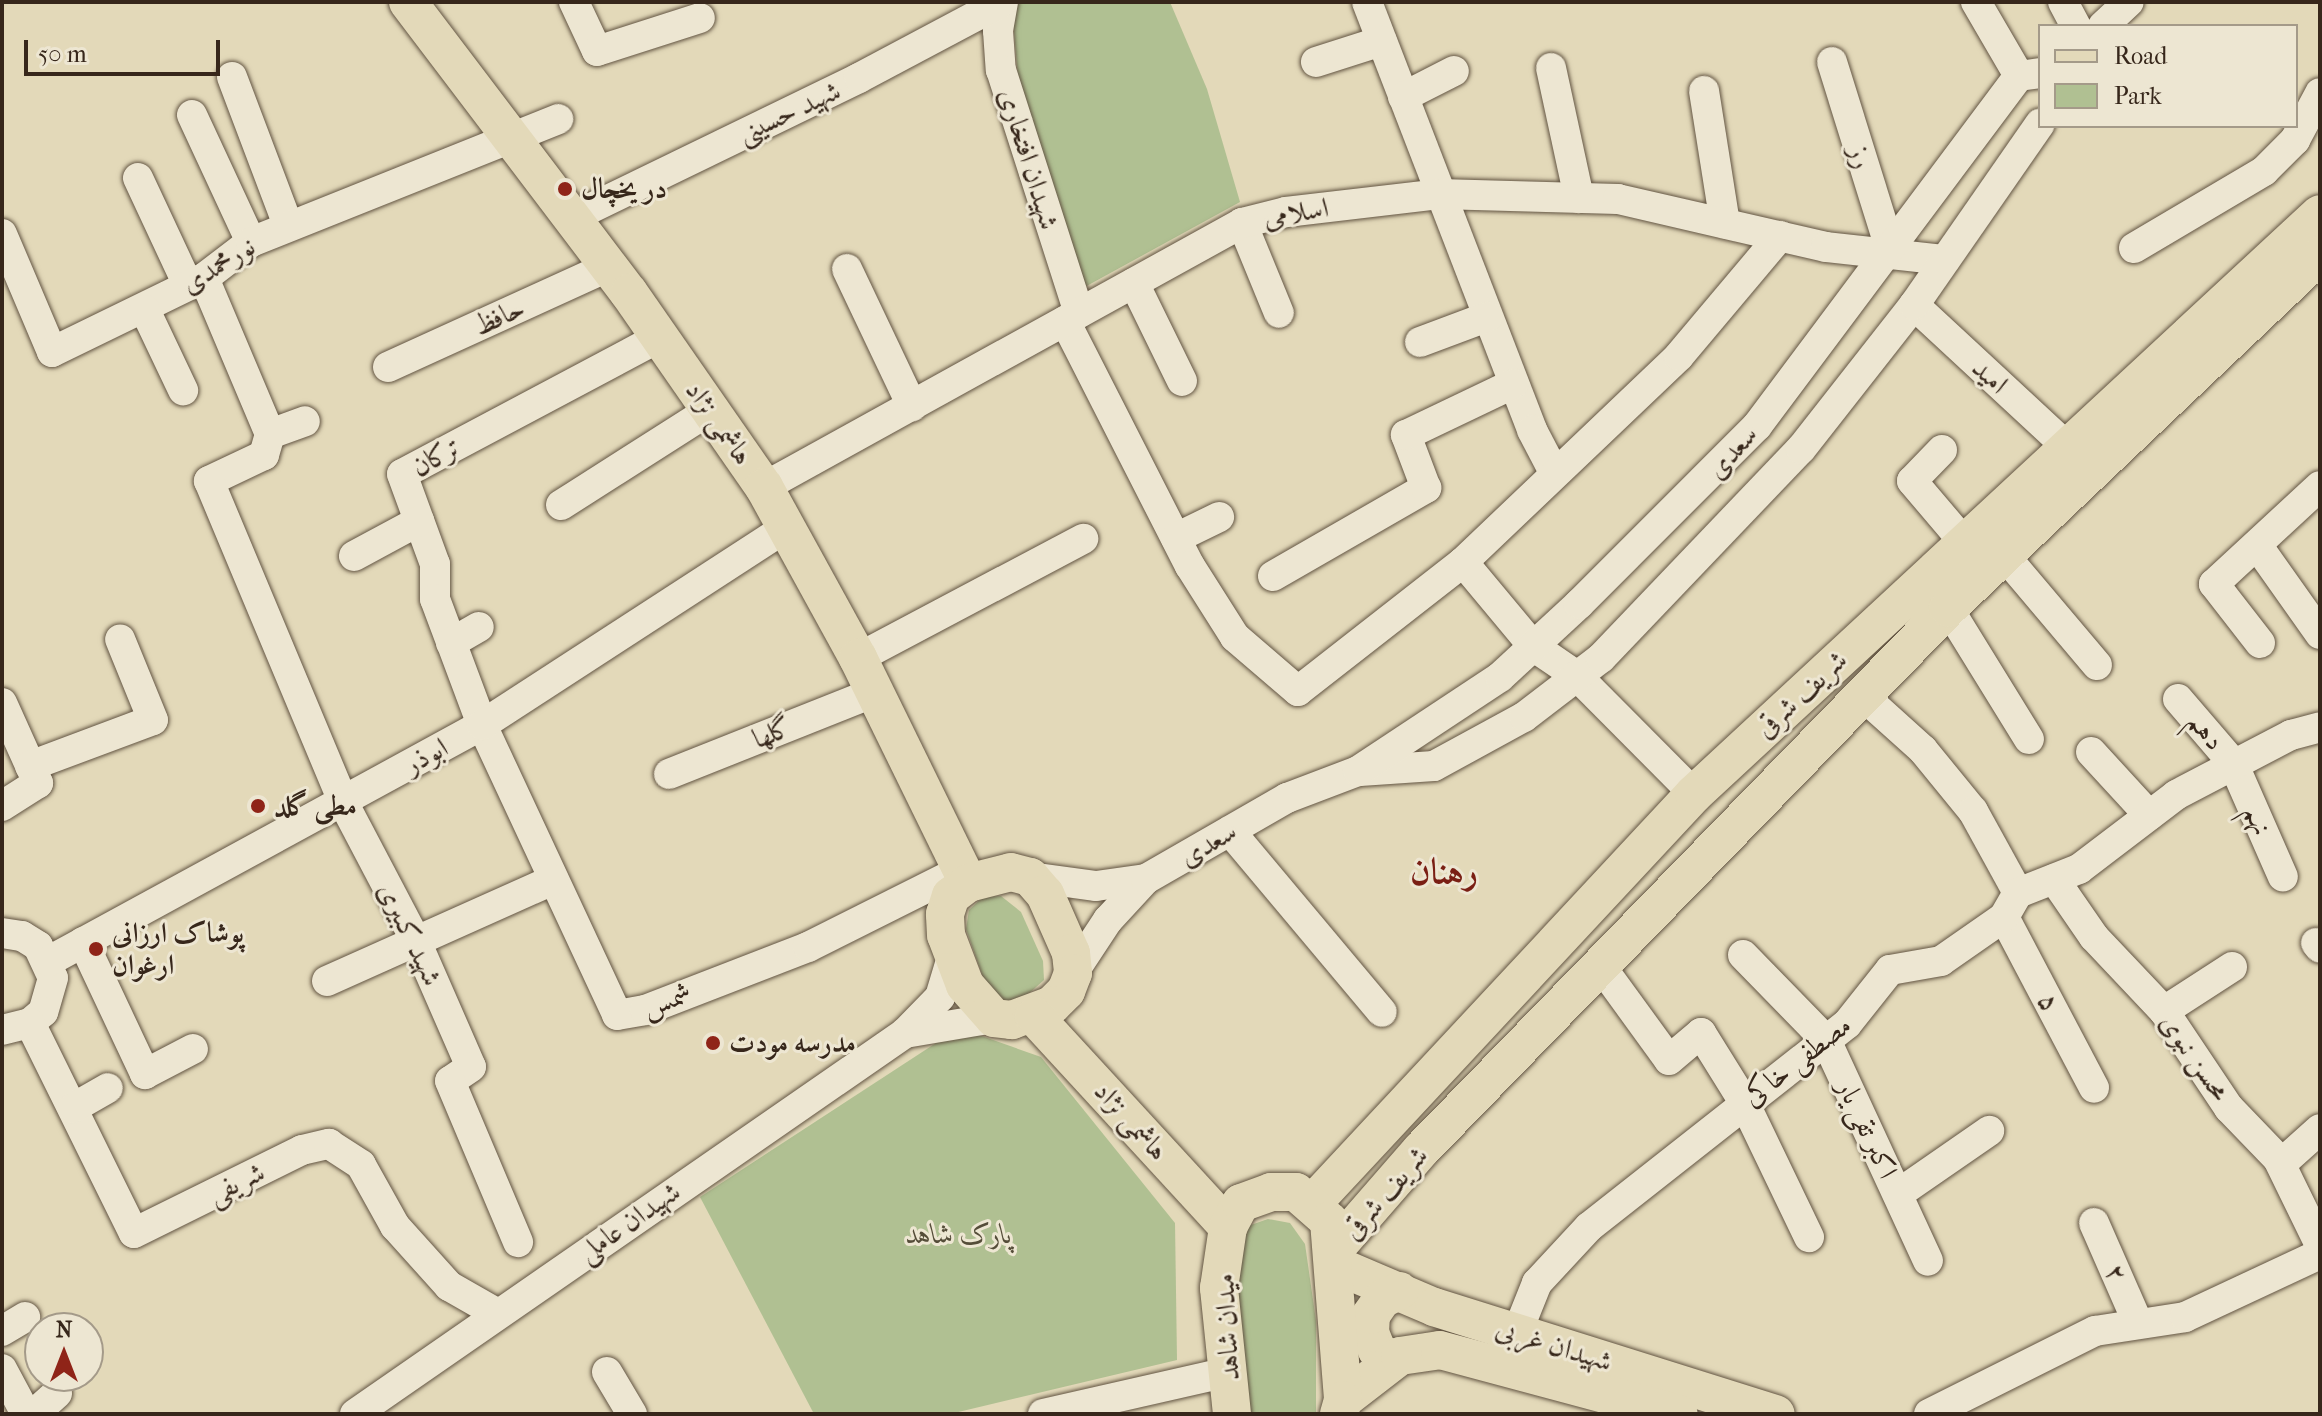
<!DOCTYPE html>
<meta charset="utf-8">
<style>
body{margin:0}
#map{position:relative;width:2322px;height:1416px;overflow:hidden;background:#e3d9b9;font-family:"IM FELL French Canon",Amiri,serif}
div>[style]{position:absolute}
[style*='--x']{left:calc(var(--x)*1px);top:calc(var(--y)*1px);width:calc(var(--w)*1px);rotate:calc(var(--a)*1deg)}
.green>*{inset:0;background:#b0c092}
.roads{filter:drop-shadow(0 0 2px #625442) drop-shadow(0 0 2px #625442)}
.minor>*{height:30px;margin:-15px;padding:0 15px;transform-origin:15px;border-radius:15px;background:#ede6d2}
.major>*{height:38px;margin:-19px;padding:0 19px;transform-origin:19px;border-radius:19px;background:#e3d9b9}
.dots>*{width:22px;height:22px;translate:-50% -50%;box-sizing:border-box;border:4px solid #ede6d2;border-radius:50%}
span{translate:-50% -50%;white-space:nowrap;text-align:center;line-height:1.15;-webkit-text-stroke:6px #ede6d2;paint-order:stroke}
.street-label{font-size:28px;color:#37271b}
.poi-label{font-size:28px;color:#37271b;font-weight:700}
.left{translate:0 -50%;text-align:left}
.park-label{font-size:28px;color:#554d39;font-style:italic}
.district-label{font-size:36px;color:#7a1f14;font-weight:700}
.frame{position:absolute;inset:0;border:4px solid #37271b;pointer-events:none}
.legend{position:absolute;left:2038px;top:24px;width:260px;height:104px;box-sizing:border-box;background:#ede6d2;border:2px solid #a49a89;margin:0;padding:10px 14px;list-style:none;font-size:24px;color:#37271b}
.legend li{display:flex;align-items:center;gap:16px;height:40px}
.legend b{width:40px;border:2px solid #a49a89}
.north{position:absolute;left:24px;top:1312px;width:80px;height:80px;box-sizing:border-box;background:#ede6d2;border:2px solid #a49a89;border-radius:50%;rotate:0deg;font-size:22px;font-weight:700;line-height:32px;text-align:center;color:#37271b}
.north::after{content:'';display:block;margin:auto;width:28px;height:36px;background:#8f2418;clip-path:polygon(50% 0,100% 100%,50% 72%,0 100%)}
.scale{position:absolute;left:24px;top:40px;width:196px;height:36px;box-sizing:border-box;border:4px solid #37271b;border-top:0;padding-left:10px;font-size:24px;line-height:28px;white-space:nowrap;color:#37271b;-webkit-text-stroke:6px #ede6d2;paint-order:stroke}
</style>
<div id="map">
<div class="green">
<div style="clip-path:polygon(1019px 2px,1170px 2px,1207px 89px,1240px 202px,1083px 288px,1018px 77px,1013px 20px)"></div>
<div style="clip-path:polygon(1001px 896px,1021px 912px,1043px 961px,1044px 980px,1017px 1004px,999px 999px,986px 986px,966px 929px,969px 910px,983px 897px)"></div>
<div style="clip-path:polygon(959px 1028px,1041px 1057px,1175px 1223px,1177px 1360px,950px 1414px,814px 1414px,700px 1197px)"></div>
<div style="clip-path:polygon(1268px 1219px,1290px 1223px,1305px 1244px,1316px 1321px,1316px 1414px,1245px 1414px,1234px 1275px,1248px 1226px)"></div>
</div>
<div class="roads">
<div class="minor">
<div style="--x:574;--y:2;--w:54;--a:64.9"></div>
<div style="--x:597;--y:51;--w:108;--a:-17.8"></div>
<div style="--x:1003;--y:2;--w:29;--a:100"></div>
<div style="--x:998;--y:31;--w:39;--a:86"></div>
<div style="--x:1001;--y:70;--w:255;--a:72.2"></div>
<div style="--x:1367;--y:2;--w:459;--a:68.9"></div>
<div style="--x:1532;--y:430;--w:47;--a:62.4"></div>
<div style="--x:1976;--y:2;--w:86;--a:59.8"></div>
<div style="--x:2063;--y:2;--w:27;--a:62"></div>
<div style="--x:2103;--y:26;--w:35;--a:-43"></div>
<div style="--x:1316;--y:62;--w:69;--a:-17.7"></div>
<div style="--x:1832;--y:62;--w:199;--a:72.7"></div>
<div style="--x:1551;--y:68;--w:133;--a:77.8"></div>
<div style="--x:232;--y:77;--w:158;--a:69.3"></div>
<div style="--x:1704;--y:91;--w:134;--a:81"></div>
<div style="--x:1403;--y:97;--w:57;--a:-27"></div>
<div style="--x:192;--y:115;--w:140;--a:65.1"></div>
<div style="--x:138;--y:178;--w:118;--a:65"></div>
<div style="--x:573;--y:217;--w:318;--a:-25.9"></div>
<div style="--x:859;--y:78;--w:162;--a:-28"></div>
<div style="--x:1242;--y:223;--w:97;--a:67.7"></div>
<div style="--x:2;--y:234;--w:128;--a:67"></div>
<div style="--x:52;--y:352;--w:169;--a:-26"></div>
<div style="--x:204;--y:278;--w:59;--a:-37.5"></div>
<div style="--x:251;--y:242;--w:331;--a:-21.8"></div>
<div style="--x:2134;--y:248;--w:151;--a:-30.6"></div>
<div style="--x:2264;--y:171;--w:44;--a:-45"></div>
<div style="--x:2295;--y:140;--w:53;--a:-62"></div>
<div style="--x:847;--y:269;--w:152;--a:64.6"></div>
<div style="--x:204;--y:278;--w:169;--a:67.1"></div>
<div style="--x:270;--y:434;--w:22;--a:106"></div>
<div style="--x:264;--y:455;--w:61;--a:154.7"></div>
<div style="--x:209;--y:481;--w:348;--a:67.3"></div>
<div style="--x:343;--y:802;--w:157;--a:62.3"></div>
<div style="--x:416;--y:941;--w:137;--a:66.4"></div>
<div style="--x:471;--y:1067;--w:25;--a:146"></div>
<div style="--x:450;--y:1081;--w:175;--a:67.1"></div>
<div style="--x:1134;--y:283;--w:109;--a:63.9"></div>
<div style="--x:1914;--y:305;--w:207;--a:42.8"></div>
<div style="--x:145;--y:310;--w:89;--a:64.6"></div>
<div style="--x:1065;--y:321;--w:275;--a:63"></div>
<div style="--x:1190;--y:566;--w:84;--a:57.6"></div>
<div style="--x:1235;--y:637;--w:83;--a:40.6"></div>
<div style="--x:1298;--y:691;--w:209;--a:-38"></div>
<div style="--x:1463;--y:562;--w:298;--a:-43.6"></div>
<div style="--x:1679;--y:356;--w:157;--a:-49.9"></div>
<div style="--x:660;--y:337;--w:292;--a:152"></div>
<div style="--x:402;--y:474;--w:96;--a:69.9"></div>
<div style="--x:435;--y:564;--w:35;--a:90"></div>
<div style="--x:435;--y:599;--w:134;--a:69.5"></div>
<div style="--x:482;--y:725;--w:320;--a:65"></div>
<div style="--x:617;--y:1015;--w:28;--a:-10"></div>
<div style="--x:645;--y:1010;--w:175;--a:-21.1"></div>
<div style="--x:808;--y:947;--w:172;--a:-26.6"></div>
<div style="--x:1420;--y:342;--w:72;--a:-20.5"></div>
<div style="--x:388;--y:367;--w:244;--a:-24.5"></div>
<div style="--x:270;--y:434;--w:37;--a:-20"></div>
<div style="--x:1942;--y:450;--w:43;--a:134.1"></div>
<div style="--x:1912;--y:481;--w:80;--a:49.6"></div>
<div style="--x:764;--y:487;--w:546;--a:-28.91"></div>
<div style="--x:1242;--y:223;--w:45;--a:-14"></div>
<div style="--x:1286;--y:212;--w:154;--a:-6.7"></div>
<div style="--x:1439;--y:194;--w:179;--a:1.6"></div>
<div style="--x:1618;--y:199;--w:213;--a:13"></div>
<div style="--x:1826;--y:247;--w:119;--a:6.3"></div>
<div style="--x:561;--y:505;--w:177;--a:-32.5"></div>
<div style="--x:1176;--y:538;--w:48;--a:-26"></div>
<div style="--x:2257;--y:545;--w:109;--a:54.7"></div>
<div style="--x:2004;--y:555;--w:144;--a:49.8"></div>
<div style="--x:354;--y:556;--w:74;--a:-28.3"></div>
<div style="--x:1463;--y:562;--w:109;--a:50.2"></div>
<div style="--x:1533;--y:646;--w:53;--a:34.3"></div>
<div style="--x:1577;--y:676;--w:166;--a:45.2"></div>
<div style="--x:1273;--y:576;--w:177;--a:-29.9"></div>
<div style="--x:1426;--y:488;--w:57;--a:-110.7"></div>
<div style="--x:1406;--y:435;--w:119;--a:-25.5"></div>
<div style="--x:1948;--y:608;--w:154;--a:58.3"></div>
<div style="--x:451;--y:643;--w:32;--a:-30"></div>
<div style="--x:2260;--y:643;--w:75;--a:-127.9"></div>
<div style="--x:2214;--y:584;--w:144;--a:-42.8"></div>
<div style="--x:858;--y:658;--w:255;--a:-27.9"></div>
<div style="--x:1862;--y:695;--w:82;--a:42"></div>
<div style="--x:1923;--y:750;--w:79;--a:50.7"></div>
<div style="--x:1973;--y:811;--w:94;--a:61.2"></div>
<div style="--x:2178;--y:699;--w:84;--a:49.3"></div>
<div style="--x:2233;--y:763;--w:124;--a:66.3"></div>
<div style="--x:2;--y:703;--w:88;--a:65.8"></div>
<div style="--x:38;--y:783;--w:43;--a:147.4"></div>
<div style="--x:2091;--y:752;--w:86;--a:47.4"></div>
<div style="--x:30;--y:766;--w:131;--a:-20.5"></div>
<div style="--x:153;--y:720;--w:87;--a:-112.2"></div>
<div style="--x:1360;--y:771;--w:74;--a:-3.9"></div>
<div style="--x:1434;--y:766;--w:102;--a:-28.6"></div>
<div style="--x:1524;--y:717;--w:97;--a:-37.5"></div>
<div style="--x:1601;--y:658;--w:289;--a:-46.3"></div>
<div style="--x:1801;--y:449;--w:183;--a:-51.9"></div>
<div style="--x:1914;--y:305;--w:221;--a:-55.2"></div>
<div style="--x:669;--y:774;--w:222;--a:-21.7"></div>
<div style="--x:1230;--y:831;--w:236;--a:50"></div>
<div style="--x:1030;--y:877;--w:67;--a:7.8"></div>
<div style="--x:1096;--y:886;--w:50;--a:-8"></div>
<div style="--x:2054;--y:879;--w:70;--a:55.4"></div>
<div style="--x:2094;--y:937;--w:102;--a:46.6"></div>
<div style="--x:2164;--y:1011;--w:117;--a:56.2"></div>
<div style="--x:2229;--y:1108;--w:71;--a:46.1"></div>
<div style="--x:2278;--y:1159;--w:96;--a:64"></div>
<div style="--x:2004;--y:917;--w:193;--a:62.2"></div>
<div style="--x:2;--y:933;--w:20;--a:9"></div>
<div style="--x:22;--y:936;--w:19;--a:32"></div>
<div style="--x:38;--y:946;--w:35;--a:65"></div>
<div style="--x:53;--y:978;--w:35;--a:106"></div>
<div style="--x:43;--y:1012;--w:17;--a:140"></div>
<div style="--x:30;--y:1023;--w:29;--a:166"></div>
<div style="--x:83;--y:942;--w:146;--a:64.8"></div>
<div style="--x:145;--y:1074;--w:54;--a:-27.5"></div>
<div style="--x:2316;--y:943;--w:6;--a:51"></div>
<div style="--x:1743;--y:955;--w:119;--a:45.7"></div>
<div style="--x:1826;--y:1040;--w:243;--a:65.2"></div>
<div style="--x:49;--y:961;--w:493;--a:-28.6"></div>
<div style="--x:482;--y:725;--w:365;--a:-33"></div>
<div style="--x:1600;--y:965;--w:117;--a:54"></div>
<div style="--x:1669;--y:1060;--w:42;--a:-40.2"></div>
<div style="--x:1701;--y:1033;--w:81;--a:58.1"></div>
<div style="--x:1744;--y:1102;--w:150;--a:64.3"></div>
<div style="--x:1073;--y:973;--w:64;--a:-56.6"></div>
<div style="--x:1108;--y:920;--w:56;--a:-47.2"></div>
<div style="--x:1146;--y:879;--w:163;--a:-29.9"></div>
<div style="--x:1287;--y:798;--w:76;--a:-20.8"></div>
<div style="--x:1358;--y:771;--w:170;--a:-33.5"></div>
<div style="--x:1500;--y:677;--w:108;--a:-42.7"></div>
<div style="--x:1579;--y:604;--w:252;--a:-45"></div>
<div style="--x:1757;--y:426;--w:437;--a:-53.2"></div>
<div style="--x:2019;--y:76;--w:21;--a:-8"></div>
<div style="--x:327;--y:981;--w:248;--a:-24.1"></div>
<div style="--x:2164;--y:1011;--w:81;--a:-32.9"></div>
<div style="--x:30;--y:1023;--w:234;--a:63.7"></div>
<div style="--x:134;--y:1233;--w:187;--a:-26.3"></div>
<div style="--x:302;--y:1150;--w:28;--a:-13"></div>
<div style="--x:329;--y:1144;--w:38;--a:33"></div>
<div style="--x:361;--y:1165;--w:70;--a:60.9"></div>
<div style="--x:395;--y:1226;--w:81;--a:48"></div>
<div style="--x:449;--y:1286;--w:56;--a:29.7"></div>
<div style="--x:905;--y:1033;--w:90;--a:-9.6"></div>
<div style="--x:73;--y:1108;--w:40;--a:-29.7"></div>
<div style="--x:2281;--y:1164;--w:52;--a:-41.9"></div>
<div style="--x:1898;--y:1194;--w:111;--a:-34.7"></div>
<div style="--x:2094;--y:1223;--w:109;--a:66.3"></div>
<div style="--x:2;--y:1331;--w:27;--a:-31"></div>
<div style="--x:1517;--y:1333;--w:54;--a:-68.2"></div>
<div style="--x:1537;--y:1283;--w:76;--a:-47.1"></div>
<div style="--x:1589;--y:1227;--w:328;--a:-38.2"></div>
<div style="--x:1847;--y:1024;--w:69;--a:-51.5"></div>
<div style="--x:1890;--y:970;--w:52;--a:-10"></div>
<div style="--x:1941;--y:961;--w:77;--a:-34.9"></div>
<div style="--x:2004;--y:917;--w:28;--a:-60"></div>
<div style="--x:2018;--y:893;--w:66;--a:-21.5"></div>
<div style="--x:2079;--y:869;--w:122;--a:-37.3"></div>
<div style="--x:2176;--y:795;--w:130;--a:-27.6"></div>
<div style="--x:2291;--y:735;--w:30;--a:-15"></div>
<div style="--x:2;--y:1369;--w:51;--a:61.9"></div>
<div style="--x:607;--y:1372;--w:49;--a:59.2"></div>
<div style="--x:34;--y:1414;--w:31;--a:-42"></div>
<div style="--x:355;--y:1414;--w:669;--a:-34.71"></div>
<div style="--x:905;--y:1033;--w:50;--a:-45.8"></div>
<div style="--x:940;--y:997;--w:45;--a:-73.2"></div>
<div style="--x:1043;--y:1414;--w:190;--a:-12.8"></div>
<div style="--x:1929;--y:1414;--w:186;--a:-26.6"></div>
<div style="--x:2095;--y:1331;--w:91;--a:-8.8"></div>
<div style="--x:2185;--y:1317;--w:149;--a:-25"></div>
</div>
<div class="major">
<div style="--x:408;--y:2;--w:365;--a:52.8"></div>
<div style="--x:629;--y:293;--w:236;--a:55.2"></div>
<div style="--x:764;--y:487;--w:195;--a:61.2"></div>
<div style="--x:858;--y:658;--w:250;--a:63.9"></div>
<div style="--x:1011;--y:872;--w:20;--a:15"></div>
<div style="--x:1030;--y:877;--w:23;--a:49"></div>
<div style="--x:1045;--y:894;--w:64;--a:66.2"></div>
<div style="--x:1071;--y:953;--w:20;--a:84"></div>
<div style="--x:1073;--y:973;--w:19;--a:111"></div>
<div style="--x:1066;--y:991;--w:20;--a:135"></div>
<div style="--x:1052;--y:1005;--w:43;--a:159.4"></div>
<div style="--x:1012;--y:1020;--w:18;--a:-174"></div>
<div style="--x:994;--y:1018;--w:44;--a:-131.3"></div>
<div style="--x:965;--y:985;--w:53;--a:-110.8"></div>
<div style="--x:946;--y:935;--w:21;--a:-93"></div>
<div style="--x:945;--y:914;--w:19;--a:-72"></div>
<div style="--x:951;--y:896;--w:21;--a:-37"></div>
<div style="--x:968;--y:883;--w:44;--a:-14.3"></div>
<div style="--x:1034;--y:1016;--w:287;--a:47.4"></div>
<div style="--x:1312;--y:1204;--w:560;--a:-47.02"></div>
<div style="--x:1694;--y:794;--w:853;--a:-42.82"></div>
<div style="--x:1334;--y:1250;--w:133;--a:-49"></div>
<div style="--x:1421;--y:1150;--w:756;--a:-45.8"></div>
<div style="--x:1948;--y:608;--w:513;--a:-43.5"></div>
<div style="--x:1335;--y:1265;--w:108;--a:23"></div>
<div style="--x:1434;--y:1307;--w:358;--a:17.4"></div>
<div style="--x:1392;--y:1361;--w:19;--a:-144"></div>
<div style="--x:1377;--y:1350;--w:18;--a:-112"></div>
<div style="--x:1370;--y:1333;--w:18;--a:-87"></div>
<div style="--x:1371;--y:1315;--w:19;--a:-55"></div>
<div style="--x:1382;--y:1299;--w:19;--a:-25"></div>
<div style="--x:1343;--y:1400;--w:72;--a:-37.7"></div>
<div style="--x:1400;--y:1356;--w:40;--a:-8.5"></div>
<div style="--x:1440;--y:1350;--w:247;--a:15"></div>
<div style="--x:1232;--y:1414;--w:127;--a:-95.9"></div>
<div style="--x:1219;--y:1288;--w:62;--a:-81.6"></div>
<div style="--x:1228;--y:1227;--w:27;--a:-62"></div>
<div style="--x:1241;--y:1203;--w:32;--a:-20"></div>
<div style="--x:1271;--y:1192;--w:25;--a:0"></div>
<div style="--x:1296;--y:1192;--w:44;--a:41.3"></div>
<div style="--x:1329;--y:1221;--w:180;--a:85.5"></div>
<div style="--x:1343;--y:1400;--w:15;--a:106"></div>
</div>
</div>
<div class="dots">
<div style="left:565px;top:189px;background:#8f2418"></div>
<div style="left:258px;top:806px;background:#8f2418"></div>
<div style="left:96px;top:949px;background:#8f2418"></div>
<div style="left:713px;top:1043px;background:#8f2418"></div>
</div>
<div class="street-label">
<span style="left:789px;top:112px;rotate:-25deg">شهید حسینی</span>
<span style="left:1861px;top:157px;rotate:73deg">رز</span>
<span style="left:1029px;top:159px;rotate:73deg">شهیدان افتخاری</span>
<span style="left:1296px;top:213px;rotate:-10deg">اسلامی</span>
<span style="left:218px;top:265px;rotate:-32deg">نورمحمدی</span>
<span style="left:499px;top:317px;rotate:-25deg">حافظ</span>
<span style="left:1990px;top:376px;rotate:43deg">امید</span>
<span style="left:719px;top:423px;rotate:55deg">هاشمی نژاد</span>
<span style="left:1732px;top:452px;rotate:-48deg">سعدی</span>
<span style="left:436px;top:457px;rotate:-29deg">ترکان</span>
<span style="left:1801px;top:694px;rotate:-43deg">شریف شرقی</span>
<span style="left:2206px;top:731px;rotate:49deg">دهم</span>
<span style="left:772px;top:733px;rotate:-22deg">گلها</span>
<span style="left:426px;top:756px;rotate:-29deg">ابوذر</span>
<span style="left:2258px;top:820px;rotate:66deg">نهم</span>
<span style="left:1208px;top:844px;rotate:-30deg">سعدی</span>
<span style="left:410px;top:934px;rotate:64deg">شهید کبیری</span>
<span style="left:667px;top:1000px;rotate:-19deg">شمس</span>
<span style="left:2049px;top:1002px;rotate:62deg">۵</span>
<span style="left:2195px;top:1057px;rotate:55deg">محسن نبوی</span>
<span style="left:1797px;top:1061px;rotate:-38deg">مصطفی خاکی</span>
<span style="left:1131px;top:1121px;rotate:48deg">هاشمی نژاد</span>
<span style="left:1867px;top:1129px;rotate:65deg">اکبر تقی یار</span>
<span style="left:236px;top:1183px;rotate:-26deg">شریفی</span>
<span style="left:1385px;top:1193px;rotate:-49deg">شریف شرقی</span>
<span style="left:629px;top:1222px;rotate:-35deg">شهیدان عاملی</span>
<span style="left:2116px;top:1273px;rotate:66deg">۲</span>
<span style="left:1227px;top:1327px;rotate:-93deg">میدان شاهد</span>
<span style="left:1554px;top:1345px;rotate:17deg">شهیدان غربی</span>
</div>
<div class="poi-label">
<span class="left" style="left:581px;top:189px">در یخچال</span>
<span class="left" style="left:274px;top:806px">مطی گلد</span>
<span class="left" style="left:112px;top:949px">پوشاک ارزانی<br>ارغوان</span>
<span class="left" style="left:729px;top:1043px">مدرسه مودت</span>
</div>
<div class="park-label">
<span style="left:959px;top:1234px">پارک شاهد</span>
</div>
<div class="district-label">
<span style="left:1444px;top:872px">رهنان</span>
</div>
<div class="frame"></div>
<ul class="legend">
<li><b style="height:10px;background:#e3d9b9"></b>Road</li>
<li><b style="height:22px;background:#b0c092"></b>Park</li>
</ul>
<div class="north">N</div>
<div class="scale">50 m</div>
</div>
